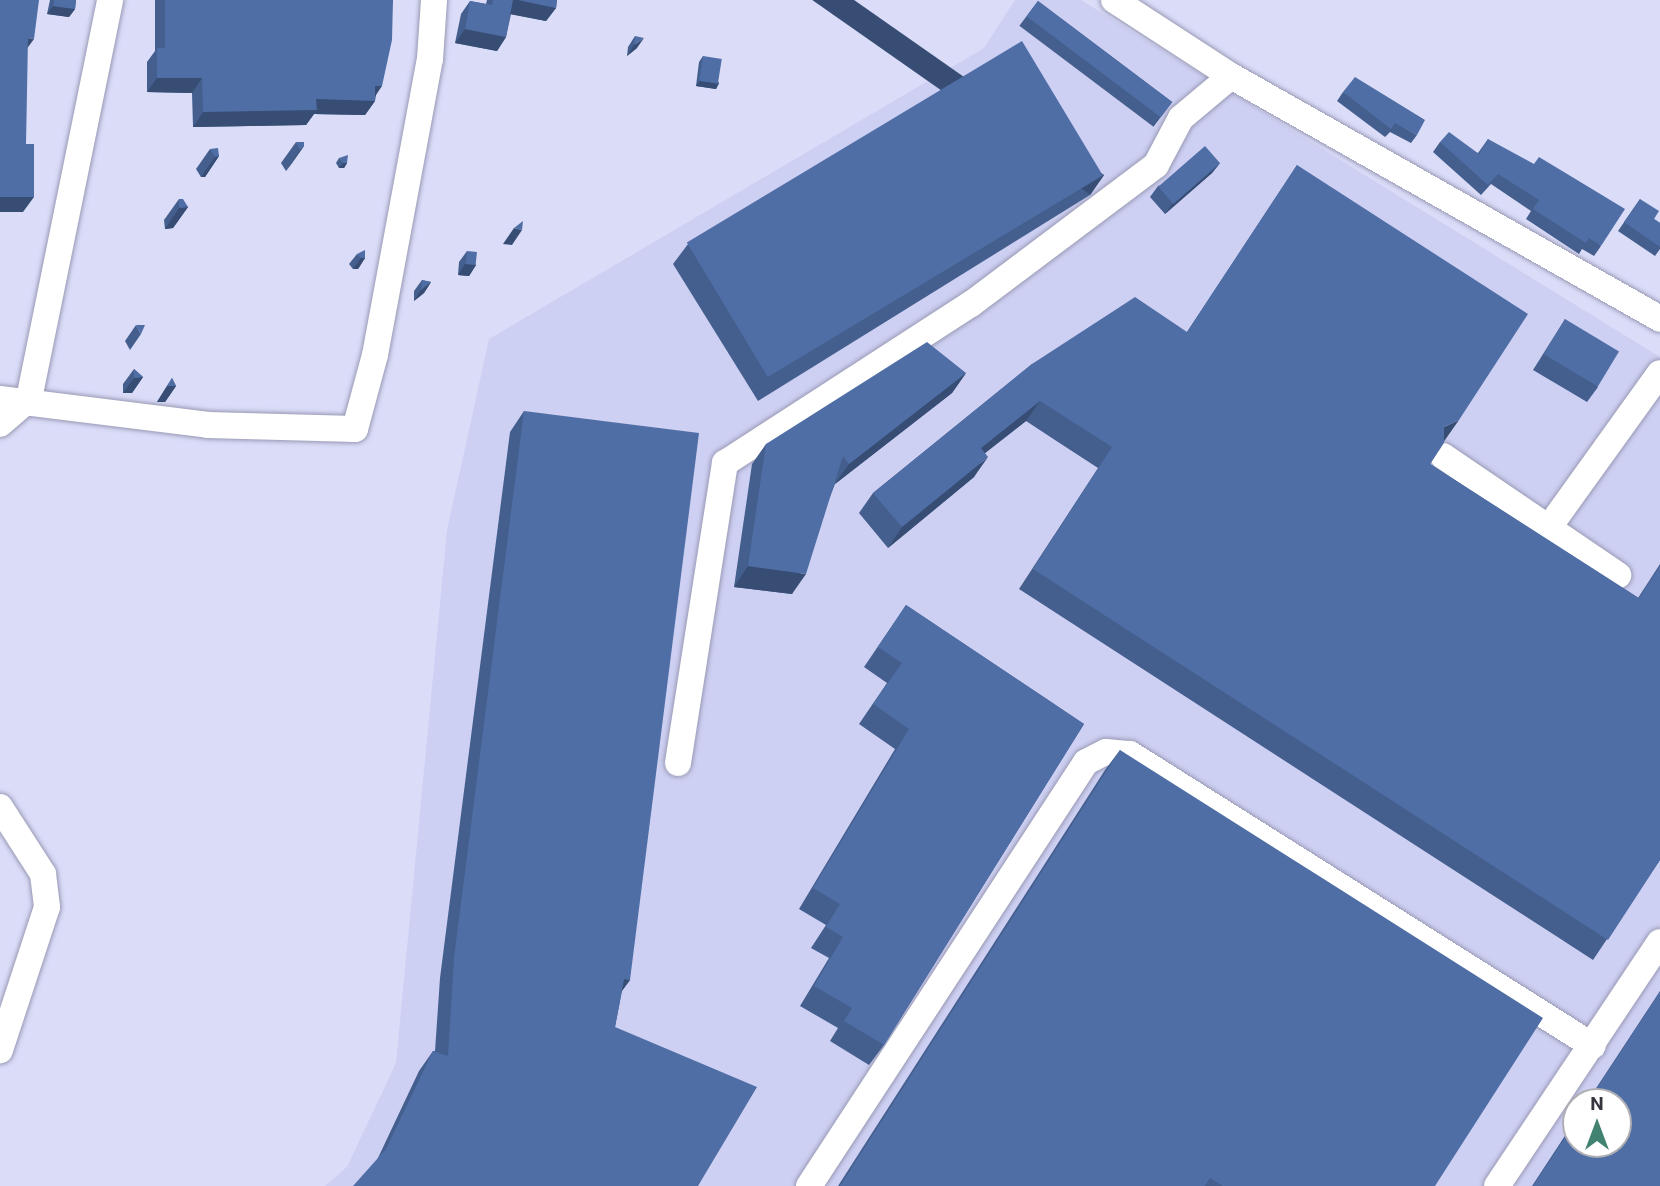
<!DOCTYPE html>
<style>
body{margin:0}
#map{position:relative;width:1660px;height:1186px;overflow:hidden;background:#dadcf8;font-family:Roboto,sans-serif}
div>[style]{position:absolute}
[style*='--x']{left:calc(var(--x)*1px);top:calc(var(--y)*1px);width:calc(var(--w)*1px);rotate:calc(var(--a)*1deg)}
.built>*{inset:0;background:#ced0f3}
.roads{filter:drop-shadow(0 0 2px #9899b4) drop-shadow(0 0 2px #9899b4)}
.minor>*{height:26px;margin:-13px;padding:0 13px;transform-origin:13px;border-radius:13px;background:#fff}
.wall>*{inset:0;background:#445f8e;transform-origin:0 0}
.shaded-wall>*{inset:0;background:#374d74;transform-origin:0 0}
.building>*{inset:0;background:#4f6ea5;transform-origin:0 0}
span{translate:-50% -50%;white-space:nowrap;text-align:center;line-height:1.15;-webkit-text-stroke:7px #fff;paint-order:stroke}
.north{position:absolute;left:1562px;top:1088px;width:70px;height:70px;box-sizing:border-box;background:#fff;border:2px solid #aeaeb3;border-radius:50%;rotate:0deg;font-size:19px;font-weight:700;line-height:28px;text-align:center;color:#353540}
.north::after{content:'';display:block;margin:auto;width:24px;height:32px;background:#418271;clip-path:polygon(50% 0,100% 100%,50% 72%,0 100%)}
</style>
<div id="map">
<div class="built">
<div style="clip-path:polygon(evenodd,1015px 0,1081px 0,1660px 357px,1660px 1186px,325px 1186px,347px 1167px,396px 1063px,447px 530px,489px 339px,984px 48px,1015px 0,1576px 1102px,1618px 1102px,1618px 1144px,1576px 1144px,1576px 1102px)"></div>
</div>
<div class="roads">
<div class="minor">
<div style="--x:1114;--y:0;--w:140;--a:33"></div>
<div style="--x:1231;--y:76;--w:493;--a:29.5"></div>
<div style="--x:0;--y:399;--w:210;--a:7.1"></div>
<div style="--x:208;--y:425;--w:147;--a:1.6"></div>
<div style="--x:355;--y:429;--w:77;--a:-74.9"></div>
<div style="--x:375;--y:355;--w:301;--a:-79.5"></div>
<div style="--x:430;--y:59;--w:59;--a:-86.1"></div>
<div style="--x:0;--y:424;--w:38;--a:-41"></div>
<div style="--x:29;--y:399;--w:407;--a:-78.5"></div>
<div style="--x:1443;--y:456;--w:212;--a:34.2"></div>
<div style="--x:1547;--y:530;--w:193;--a:-54.3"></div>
<div style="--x:678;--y:763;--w:304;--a:-81.1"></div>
<div style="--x:725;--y:463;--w:293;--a:-32.9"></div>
<div style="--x:971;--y:304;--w:231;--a:-36.9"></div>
<div style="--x:1156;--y:165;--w:53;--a:-62"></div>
<div style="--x:1181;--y:118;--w:65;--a:-40"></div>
<div style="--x:0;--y:807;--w:80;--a:57.3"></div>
<div style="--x:43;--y:874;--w:33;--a:83"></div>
<div style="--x:47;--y:907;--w:151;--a:108.2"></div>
<div style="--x:809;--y:1186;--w:506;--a:-56.84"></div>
<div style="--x:1086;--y:762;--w:22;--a:-27"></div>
<div style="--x:1106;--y:752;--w:24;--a:5"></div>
<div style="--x:1130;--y:754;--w:547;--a:32.24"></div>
<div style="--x:1497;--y:1186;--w:293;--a:-56.3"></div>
</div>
</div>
<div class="wall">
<div style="clip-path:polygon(50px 0,76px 0,75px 9px,69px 17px,47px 14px)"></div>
<div style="clip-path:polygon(155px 0,393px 0,375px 101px,365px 115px,314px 114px,306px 125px,193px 127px,192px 93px,147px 92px,147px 62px,155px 51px)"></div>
<div style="clip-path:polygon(487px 0,557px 0,556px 8px,546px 21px,511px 14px,506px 37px,497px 51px,455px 43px,461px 14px,470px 1px,486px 4px)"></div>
<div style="left:1038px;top:1px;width:168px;height:31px;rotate:37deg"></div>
<div style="clip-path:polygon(635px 36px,637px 48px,627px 56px,628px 47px)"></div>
<div style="clip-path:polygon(703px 56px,719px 83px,716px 89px,696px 86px,699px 62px)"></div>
<div style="clip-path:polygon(1343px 92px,1417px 135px,1411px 143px,1390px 132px,1385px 137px,1337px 101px)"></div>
<div style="clip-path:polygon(1488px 139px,1601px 246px,1594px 256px,1582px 249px,1579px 254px,1526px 219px,1531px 211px,1491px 184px,1481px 195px,1433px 152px,1440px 142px,1478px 153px)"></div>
<div style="clip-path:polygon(296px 142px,304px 146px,286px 171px,281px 163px)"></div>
<div style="clip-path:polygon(210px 149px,219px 156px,205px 177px,201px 177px,196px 169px)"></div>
<div style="clip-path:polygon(339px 158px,347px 163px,344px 168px,339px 168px,336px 163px)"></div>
<div style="clip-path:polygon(1220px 163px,1212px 173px,1165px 214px,1150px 197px,1158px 186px)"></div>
<div style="clip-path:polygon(1297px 165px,1445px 440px,1430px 464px,1638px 598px,1660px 564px,1660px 860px,1593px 960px,1019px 589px,1098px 468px,1026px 421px,985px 453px,974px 477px,888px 548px,859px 513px,873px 493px,1032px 364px,1187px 332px)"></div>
<div style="clip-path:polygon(1104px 175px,1090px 195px,758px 401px,673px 264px,688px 244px)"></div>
<div style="clip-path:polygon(179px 199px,188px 207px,173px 228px,165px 229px,164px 220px)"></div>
<div style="clip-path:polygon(1640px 199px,1654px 219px,1660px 223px,1660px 249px,1655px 256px,1618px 231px)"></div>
<div style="clip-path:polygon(467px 251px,476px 265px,469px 276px,458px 275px,459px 262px)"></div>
<div style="clip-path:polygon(357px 254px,365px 258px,358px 269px,353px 269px,349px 264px)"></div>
<div style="clip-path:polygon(422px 280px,431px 282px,424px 293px,414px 301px,414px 291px)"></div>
<div style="clip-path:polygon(1565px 319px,1598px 387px,1587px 402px,1533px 370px)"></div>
<div style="clip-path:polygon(136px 325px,141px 334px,130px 350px,125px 341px)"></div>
<div style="clip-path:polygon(134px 369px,143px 377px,132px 393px,123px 393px,123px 384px)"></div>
<div style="clip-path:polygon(966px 373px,952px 393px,835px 484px,792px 594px,734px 587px,752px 464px,766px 444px)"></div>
<div style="clip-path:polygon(172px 378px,176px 386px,165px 402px,157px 402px)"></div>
<div style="clip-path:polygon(524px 411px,630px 980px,622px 991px,615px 1027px,377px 1160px,419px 1071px,433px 1051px,435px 1051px,440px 978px,510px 432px)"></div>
<div style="clip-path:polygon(906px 605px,1084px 724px,884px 1045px,869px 1065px,830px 1041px,838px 1028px,800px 1006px,829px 958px,811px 948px,826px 925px,799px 909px,895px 749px,859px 724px,887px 683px,864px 667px)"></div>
<div style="clip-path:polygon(1120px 750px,1435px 1186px,838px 1186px,1105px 770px)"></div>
<div style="clip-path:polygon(1660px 991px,1660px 1186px,1532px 1186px,1576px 1119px,1576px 1144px,1618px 1102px,1587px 1102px)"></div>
</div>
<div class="shaded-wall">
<div style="clip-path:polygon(513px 0,518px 0,556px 8px,546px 21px,504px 13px)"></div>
<div style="clip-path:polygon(53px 6px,75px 9px,69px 17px,47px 14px)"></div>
<div style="clip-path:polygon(465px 29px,506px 37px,497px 51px,455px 43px)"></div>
<div style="clip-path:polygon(28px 38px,34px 39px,23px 54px)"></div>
<div style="clip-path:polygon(644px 38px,637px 48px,627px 56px,634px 45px)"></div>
<div style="clip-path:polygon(157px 78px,202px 78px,192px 93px,147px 92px)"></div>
<div style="clip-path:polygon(700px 81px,719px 83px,716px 89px,696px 86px)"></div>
<div style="clip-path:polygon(375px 86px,382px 86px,372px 101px,375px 101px,365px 115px,314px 114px,306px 125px,193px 127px,203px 112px,316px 99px)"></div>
<div style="clip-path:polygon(304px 146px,290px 166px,286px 171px,300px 150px)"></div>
<div style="clip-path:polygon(219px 156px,205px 177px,201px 177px,215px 157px)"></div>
<div style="clip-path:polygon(343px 163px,347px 163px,344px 168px,339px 168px)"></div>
<div style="clip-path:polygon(1220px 163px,1212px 173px,1165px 214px,1173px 203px)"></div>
<div style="left:1104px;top:175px;width:24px;height:391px;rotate:125deg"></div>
<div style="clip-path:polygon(0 197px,34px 197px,23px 212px,0 212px)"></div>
<div style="clip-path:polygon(188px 207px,173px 228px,165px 229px,179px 208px)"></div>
<div style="clip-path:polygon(514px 228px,522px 230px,512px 245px,503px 244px)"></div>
<div style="clip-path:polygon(361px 258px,365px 258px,358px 269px,353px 269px)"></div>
<div style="clip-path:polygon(465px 264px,476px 265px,469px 276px,458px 275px)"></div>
<div style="clip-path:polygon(431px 282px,424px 293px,414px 301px,421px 290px)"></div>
<div style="clip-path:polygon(966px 373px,952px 393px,835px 484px,849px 464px)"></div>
<div style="clip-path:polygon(143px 377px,132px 393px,123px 393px,134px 378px)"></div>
<div style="clip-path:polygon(167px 386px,176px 386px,165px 402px,157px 402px)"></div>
<div style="clip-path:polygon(1040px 401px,1026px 421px,966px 468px,981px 448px)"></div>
<div style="clip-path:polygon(1459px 420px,1445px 440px,1430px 448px,1444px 427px)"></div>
<div style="clip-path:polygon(988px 457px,974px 477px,888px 548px,902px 527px)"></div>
<div style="clip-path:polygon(748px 566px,806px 574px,792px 594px,734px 587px)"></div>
<div style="clip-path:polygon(624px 979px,630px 980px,615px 1000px)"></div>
</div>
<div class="building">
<div style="clip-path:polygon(0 0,39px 0,34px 39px,28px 38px,26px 144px,34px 144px,34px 197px,0 197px)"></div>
<div style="clip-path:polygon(54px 0,76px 0,75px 9px,53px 6px)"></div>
<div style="clip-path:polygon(165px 0,393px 0,392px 40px,382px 86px,375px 86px,375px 101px,316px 99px,317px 110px,203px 112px,202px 78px,157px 78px,157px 48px,165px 48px)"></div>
<div style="clip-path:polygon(493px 0,513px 0,506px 37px,465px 29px,470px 1px,492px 5px)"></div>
<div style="clip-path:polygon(518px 0,557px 0,556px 8px)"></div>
<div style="left:1038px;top:1px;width:168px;height:19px;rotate:37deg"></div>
<div style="clip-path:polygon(635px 36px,644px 38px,634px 45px)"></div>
<div style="left:1022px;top:41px;width:157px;height:391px;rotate:59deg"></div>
<div style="left:703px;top:56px;width:19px;height:25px;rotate:9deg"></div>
<div style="clip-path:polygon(1355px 77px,1425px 120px,1417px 135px,1395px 123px,1391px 129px,1343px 92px)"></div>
<div style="clip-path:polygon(1449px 132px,1479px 154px,1488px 139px,1534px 164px,1539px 157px,1625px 209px,1601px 246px,1589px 238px,1586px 243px,1533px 209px,1539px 200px,1498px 174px,1488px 185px,1440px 142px)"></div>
<div style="clip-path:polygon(296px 142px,304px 142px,304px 146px,300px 150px)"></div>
<div style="left:1205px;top:146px;width:23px;height:62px;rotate:49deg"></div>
<div style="clip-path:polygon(218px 148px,219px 156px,215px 157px,210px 149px)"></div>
<div style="clip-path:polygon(348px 155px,347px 163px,343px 163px,339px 158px)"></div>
<div style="clip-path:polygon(1297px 165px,1528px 314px,1459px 420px,1444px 427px,1444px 443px,1430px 464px,1639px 598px,1660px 566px,1660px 860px,1608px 940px,1033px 569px,1112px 447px,1040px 401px,981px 448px,988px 457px,902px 527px,873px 493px,1032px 364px,1135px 297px,1187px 332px)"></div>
<div style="clip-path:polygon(179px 199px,183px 199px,188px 207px,179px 208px)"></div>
<div style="clip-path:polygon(1640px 199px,1659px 211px,1654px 219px,1660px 223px,1660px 247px,1624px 222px)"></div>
<div style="clip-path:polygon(523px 221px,522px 230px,514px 228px)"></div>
<div style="clip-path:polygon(365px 250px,365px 258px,361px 258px,357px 254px)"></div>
<div style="left:467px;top:251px;width:10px;height:13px;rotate:6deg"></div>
<div style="clip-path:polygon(422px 280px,431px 282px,421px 290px)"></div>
<div style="left:1565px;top:319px;width:63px;height:41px;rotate:31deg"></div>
<div style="clip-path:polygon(136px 325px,145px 325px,141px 334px)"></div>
<div style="clip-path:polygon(927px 342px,966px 373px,849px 464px,843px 456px,806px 574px,748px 566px,766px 444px)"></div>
<div style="clip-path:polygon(134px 369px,143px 377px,134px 378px)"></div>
<div style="clip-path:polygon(172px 378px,176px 386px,167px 386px)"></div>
<div style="clip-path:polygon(524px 411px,699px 433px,630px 980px,624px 979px,615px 1027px,757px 1087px,698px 1186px,353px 1186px,386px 1149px,433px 1051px,448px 1056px,454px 958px)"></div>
<div style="clip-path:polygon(906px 605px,1084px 724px,884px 1045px,844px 1021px,852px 1008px,814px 986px,843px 937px,826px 927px,840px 904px,813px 888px,909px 729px,873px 704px,902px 663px,878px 647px)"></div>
<div style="clip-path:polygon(1120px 750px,1543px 1018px,1435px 1186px,1223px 1186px,1210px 1178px,1205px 1186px,840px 1186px)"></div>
<div style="clip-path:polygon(1660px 992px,1660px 1186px,1533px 1186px,1576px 1121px,1576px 1144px,1618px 1144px,1618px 1102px,1588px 1102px)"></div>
</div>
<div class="north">N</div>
</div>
